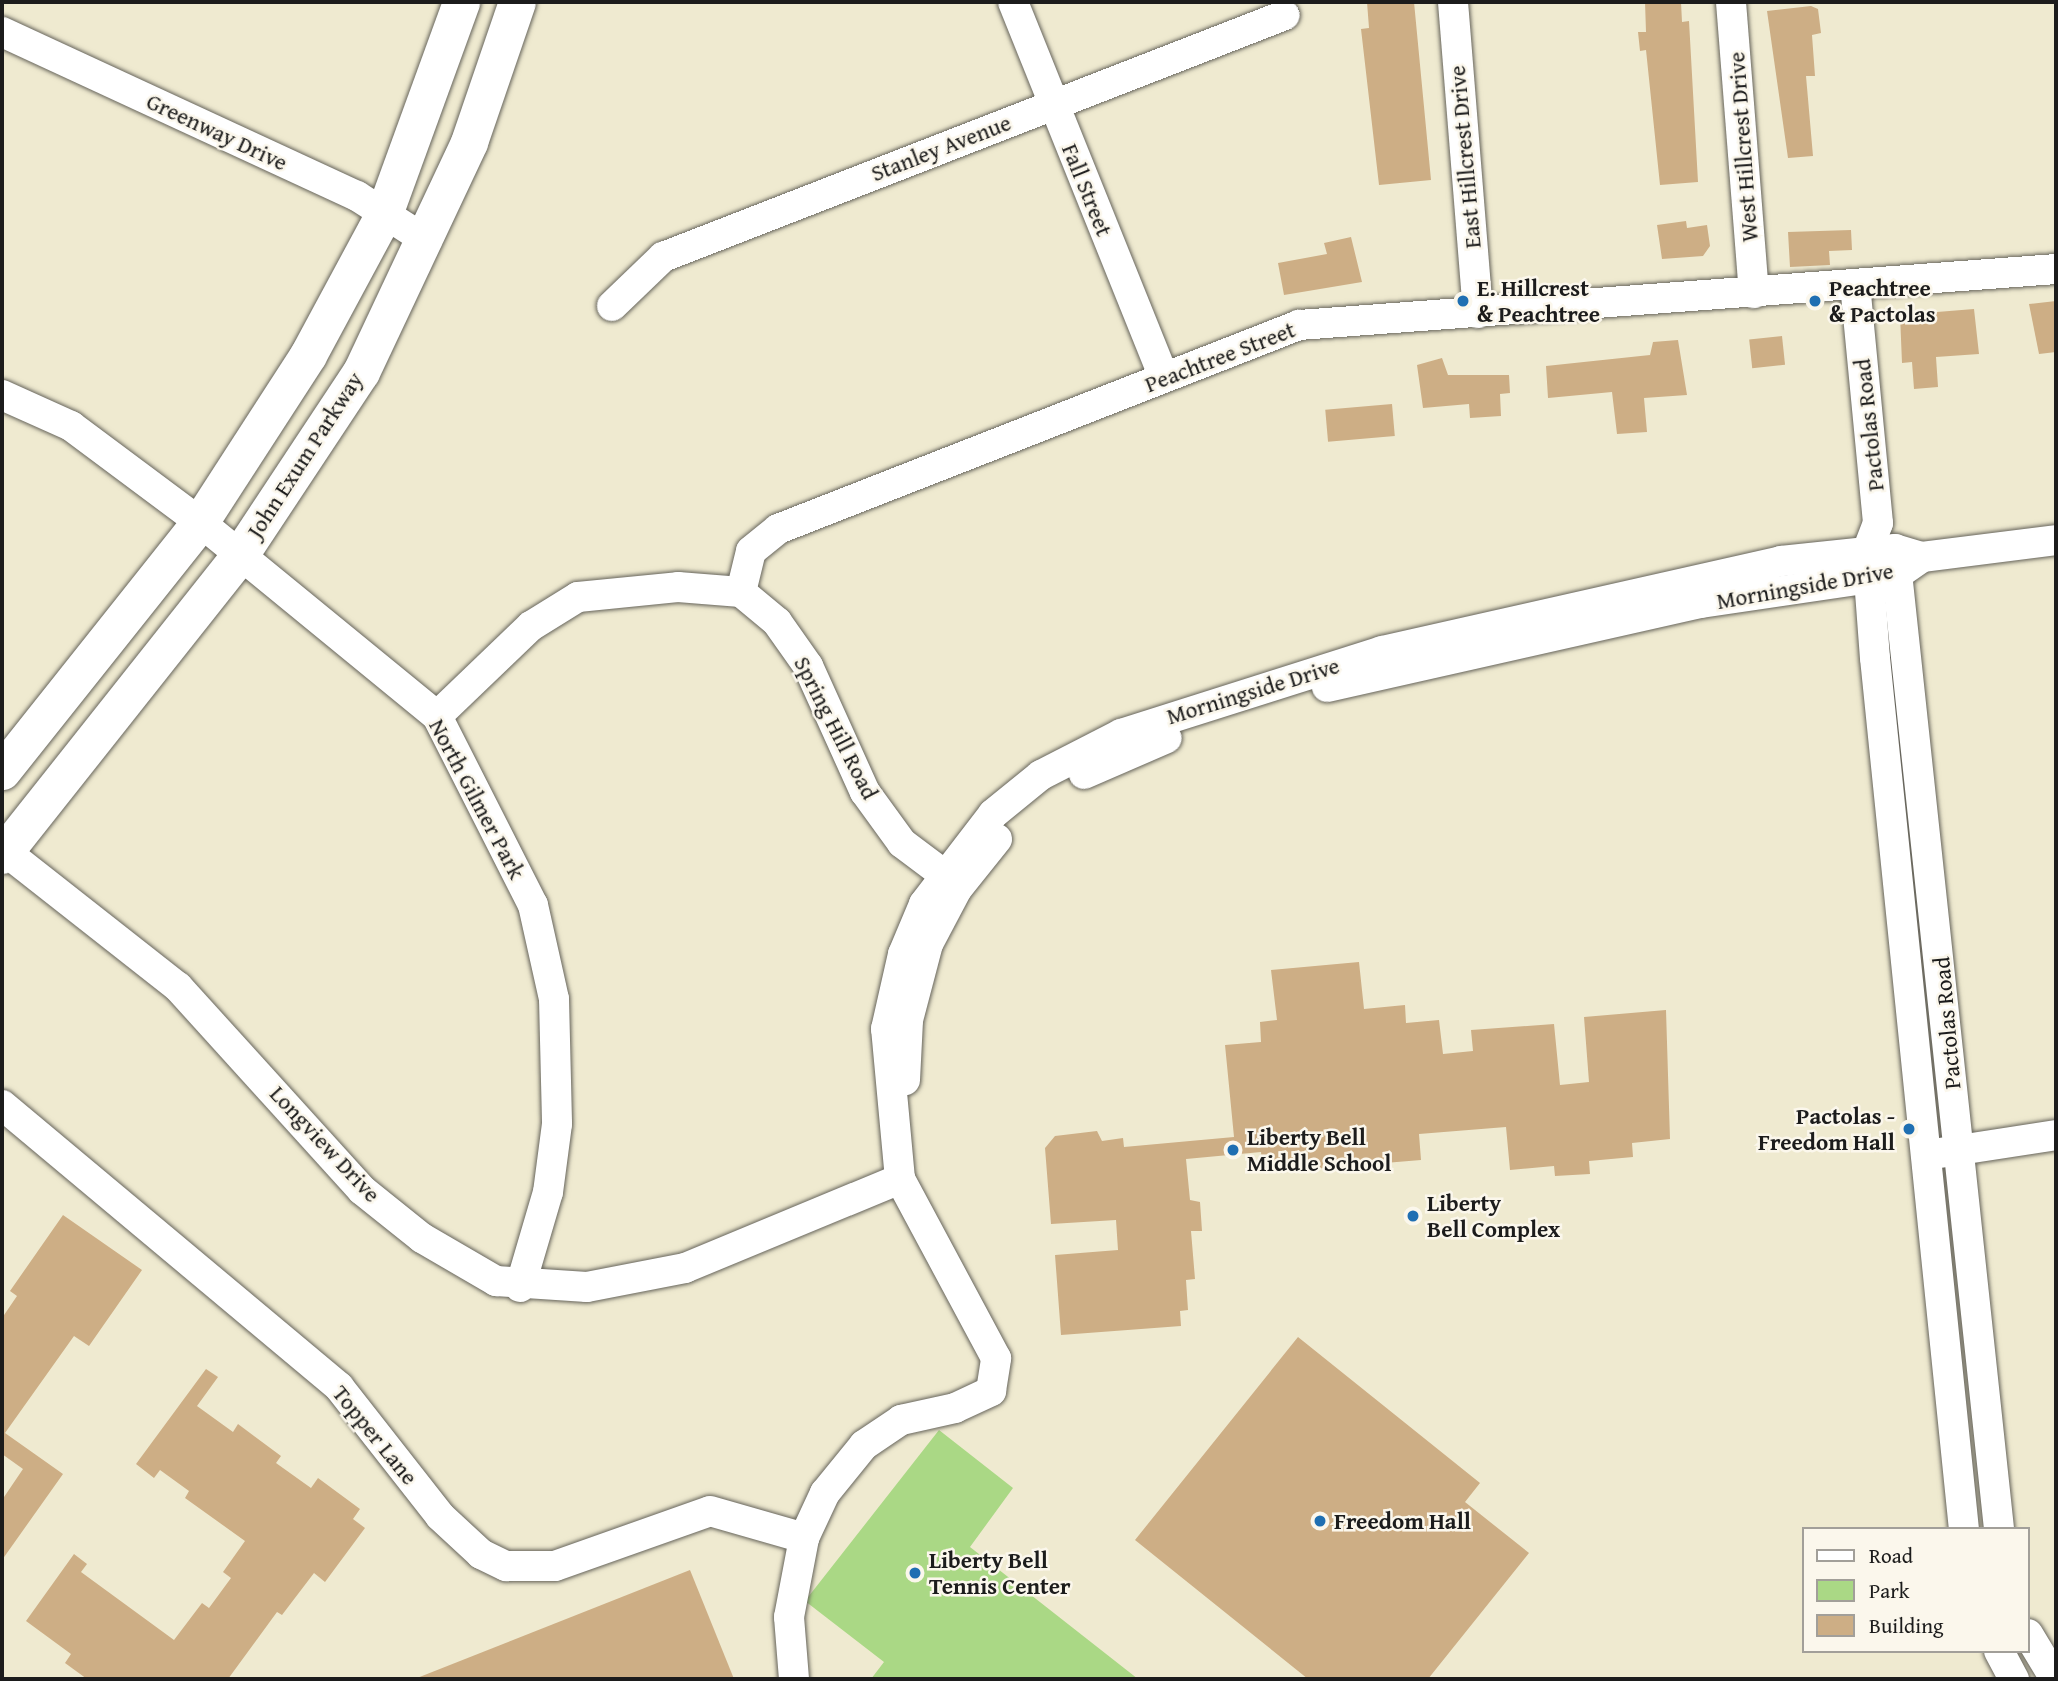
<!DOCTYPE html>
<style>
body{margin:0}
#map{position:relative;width:2058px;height:1681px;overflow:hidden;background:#efead0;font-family:"Gentium Book Plus",serif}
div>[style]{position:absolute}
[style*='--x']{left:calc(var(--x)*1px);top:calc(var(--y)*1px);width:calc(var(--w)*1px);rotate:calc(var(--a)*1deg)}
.green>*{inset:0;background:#aad885}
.building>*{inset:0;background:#cdae85;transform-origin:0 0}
.roads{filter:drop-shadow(0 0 2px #66645b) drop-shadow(0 0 2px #66645b)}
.minor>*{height:30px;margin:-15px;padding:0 15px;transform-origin:15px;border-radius:15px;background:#fff}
.major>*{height:37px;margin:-18.5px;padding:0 18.5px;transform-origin:18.5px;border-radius:18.5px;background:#fff}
.dots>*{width:19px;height:19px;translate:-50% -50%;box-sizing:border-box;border:4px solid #fbf7ec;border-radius:50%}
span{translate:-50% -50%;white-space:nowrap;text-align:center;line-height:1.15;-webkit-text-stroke:5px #fbf7ec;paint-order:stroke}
.street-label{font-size:23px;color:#1c1c1c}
.poi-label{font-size:23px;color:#1c1c1c;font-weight:700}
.left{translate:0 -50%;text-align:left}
.right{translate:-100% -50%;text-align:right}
.frame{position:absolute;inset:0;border:4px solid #1c1c1c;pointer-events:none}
.legend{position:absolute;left:1802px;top:1527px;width:228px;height:126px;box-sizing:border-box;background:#fbf7ec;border:2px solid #a29f99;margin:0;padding:9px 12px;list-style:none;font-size:21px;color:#1c1c1c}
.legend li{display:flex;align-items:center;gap:14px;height:35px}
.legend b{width:35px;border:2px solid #a29f99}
</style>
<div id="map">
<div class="green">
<div style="clip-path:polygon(939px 1430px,1013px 1488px,970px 1547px,1138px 1679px,871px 1679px,884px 1662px,805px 1601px)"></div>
</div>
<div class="building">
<div style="clip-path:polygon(1367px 2px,1414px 2px,1431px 180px,1379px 185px,1361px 29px,1369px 28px)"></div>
<div style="clip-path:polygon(1645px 2px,1681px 2px,1682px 22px,1689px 21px,1698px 182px,1660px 185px,1646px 50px,1640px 51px,1638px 32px,1646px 32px)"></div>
<div style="clip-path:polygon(1811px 6px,1818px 9px,1821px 33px,1812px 35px,1815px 76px,1806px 76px,1813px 156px,1788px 158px,1767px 11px)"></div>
<div style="clip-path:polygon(1686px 221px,1687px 228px,1707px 225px,1710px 246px,1703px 256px,1662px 259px,1657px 225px)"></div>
<div style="clip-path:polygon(1851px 230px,1852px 250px,1829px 251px,1830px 265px,1790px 267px,1788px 232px)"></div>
<div style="clip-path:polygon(1351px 237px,1362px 282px,1284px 295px,1278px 263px,1327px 254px,1324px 243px)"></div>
<div style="clip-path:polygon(2056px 301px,2056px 352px,2039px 354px,2029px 304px)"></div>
<div style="clip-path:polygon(1974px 309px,1979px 354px,1936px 357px,1938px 387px,1914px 389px,1912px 362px,1902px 363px,1900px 315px)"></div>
<div style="left:1782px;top:336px;width:29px;height:33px;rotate:84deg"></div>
<div style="clip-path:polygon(1678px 340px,1687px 395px,1644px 398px,1647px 432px,1617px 434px,1612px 392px,1548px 398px,1546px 366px,1650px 355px,1653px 342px)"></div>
<div style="clip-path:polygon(1442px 358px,1448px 375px,1509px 375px,1510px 393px,1500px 394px,1501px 416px,1470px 418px,1469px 404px,1423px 408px,1417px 365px)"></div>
<div style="left:1392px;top:404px;width:32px;height:67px;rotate:85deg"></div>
<div style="clip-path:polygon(1359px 962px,1364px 1009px,1405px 1005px,1406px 1023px,1439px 1020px,1443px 1054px,1473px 1051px,1471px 1030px,1554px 1024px,1560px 1085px,1589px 1082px,1584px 1017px,1666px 1010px,1670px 1139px,1632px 1143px,1633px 1157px,1589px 1161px,1590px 1174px,1555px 1176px,1554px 1166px,1510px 1170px,1506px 1127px,1419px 1134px,1421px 1160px,1263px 1173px,1261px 1152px,1186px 1159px,1190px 1200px,1200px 1202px,1202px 1231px,1191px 1231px,1195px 1279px,1186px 1280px,1188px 1310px,1180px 1311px,1181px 1326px,1061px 1335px,1055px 1255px,1118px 1250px,1116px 1220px,1051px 1224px,1045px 1148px,1055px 1136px,1097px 1131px,1102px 1141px,1123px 1138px,1124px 1147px,1234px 1137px,1225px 1045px,1261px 1042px,1260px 1022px,1277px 1020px,1271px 970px)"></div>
<div style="clip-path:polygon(63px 1215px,142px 1270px,89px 1346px,74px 1336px,5px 1433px,63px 1474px,2px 1560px,2px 1500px,23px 1469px,2px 1454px,2px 1318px,17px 1296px,10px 1291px)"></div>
<div style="clip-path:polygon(1298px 1337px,1480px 1483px,1465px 1502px,1529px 1553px,1428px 1679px,1308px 1679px,1135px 1540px)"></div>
<div style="clip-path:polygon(206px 1369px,218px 1377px,197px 1406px,233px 1432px,238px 1424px,281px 1456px,276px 1463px,311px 1488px,318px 1478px,360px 1509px,353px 1519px,365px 1528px,325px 1582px,314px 1573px,282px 1615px,277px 1612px,228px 1679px,87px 1679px,65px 1663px,71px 1654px,26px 1621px,74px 1554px,87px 1564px,81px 1572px,174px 1640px,202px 1603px,209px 1608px,231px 1578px,223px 1572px,245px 1541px,185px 1498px,189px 1491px,160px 1470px,154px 1478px,136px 1464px)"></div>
<div style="clip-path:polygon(690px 1570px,734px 1679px,417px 1679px,417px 1678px)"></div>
</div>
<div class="roads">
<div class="minor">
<div style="--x:1013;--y:2;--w:404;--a:68.1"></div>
<div style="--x:1453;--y:2;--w:312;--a:85.4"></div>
<div style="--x:1731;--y:2;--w:292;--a:85.5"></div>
<div style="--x:2;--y:32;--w:391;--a:24.8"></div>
<div style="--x:357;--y:196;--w:83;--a:32.7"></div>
<div style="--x:1855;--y:284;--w:240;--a:84.5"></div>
<div style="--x:1878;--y:523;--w:31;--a:111"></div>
<div style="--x:1867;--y:552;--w:106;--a:85.7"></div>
<div style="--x:1875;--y:658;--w:876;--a:84.17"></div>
<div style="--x:612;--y:306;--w:71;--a:-43.9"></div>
<div style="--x:663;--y:257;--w:667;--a:-21.26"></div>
<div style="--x:2;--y:395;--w:76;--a:24.2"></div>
<div style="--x:71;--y:426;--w:161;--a:36.7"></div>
<div style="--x:200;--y:522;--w:306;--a:39.3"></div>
<div style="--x:437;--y:716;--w:212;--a:63.1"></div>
<div style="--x:533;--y:905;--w:96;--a:77.4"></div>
<div style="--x:554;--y:999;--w:125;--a:88.6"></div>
<div style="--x:557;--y:1124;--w:69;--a:97.5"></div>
<div style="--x:548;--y:1192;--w:99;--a:106.4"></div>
<div style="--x:1895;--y:554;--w:981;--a:83.91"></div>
<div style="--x:741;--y:592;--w:42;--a:-76.3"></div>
<div style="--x:751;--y:551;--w:35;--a:-39"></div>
<div style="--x:778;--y:529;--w:560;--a:-21.38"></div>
<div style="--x:1299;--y:325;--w:759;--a:-4.23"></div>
<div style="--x:1327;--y:687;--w:383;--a:-12.7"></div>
<div style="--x:1701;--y:603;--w:199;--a:-8.4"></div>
<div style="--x:1898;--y:574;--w:29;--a:-35"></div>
<div style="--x:437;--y:716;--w:130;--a:-43.8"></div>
<div style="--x:531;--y:626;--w:55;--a:-31.7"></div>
<div style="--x:578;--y:597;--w:100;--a:-5.7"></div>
<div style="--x:678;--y:587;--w:63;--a:4.5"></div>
<div style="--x:741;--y:592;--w:47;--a:39.8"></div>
<div style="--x:777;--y:622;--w:54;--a:54.8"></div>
<div style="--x:808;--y:666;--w:138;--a:65.7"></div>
<div style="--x:865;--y:792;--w:63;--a:54"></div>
<div style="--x:902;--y:843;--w:50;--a:36.9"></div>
<div style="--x:1084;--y:774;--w:90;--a:-23.4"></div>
<div style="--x:5;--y:851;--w:220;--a:38.2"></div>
<div style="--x:178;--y:987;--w:274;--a:47.8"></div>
<div style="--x:362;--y:1190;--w:77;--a:38.7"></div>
<div style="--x:422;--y:1238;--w:86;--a:30.2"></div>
<div style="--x:496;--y:1281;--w:91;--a:3.8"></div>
<div style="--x:587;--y:1287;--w:100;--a:-11"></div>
<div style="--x:685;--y:1268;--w:233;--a:-22.5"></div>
<div style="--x:905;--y:1080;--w:60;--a:-87.1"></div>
<div style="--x:908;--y:1020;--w:79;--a:-75.3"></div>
<div style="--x:928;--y:944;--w:62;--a:-62.2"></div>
<div style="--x:957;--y:889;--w:64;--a:-51.3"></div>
<div style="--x:2;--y:1105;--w:439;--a:39.9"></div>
<div style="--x:339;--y:1387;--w:164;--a:51.9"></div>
<div style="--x:440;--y:1516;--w:56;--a:42.8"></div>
<div style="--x:481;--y:1554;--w:28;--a:26"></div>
<div style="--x:506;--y:1566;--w:49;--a:0"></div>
<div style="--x:555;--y:1566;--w:164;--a:-19.5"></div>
<div style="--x:710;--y:1511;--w:98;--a:16"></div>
<div style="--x:1940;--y:1153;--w:117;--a:-8.8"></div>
<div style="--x:2028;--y:1634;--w:52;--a:59"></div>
<div style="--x:1999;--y:1651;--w:32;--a:62"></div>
<div style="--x:794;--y:1679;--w:62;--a:-94.6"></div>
<div style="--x:789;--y:1617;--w:80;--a:-79.2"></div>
<div style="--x:804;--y:1538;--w:50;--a:-65"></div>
<div style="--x:825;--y:1493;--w:62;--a:-50.9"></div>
<div style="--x:864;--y:1445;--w:45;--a:-34"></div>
<div style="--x:901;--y:1420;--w:55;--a:-12.5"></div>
<div style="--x:955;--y:1408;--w:40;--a:-25"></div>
<div style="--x:991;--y:1391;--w:33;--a:-81"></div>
<div style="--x:996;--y:1358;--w:203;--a:-118.2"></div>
<div style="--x:900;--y:1179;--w:151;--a:-95.3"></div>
<div style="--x:886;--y:1029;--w:77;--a:-77.2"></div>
<div style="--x:903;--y:954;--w:54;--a:-67.2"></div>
<div style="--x:924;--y:904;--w:113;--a:-52.5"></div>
<div style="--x:993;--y:814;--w:62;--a:-39.1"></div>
<div style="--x:1041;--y:775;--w:90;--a:-27.1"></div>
<div style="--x:1121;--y:734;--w:274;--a:-17.6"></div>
<div style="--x:1382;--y:651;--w:409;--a:-12.7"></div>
<div style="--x:1781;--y:561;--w:115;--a:-6"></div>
<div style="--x:1895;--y:549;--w:28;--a:17"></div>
<div style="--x:1922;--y:557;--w:135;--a:-7.2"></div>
</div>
<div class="major">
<div style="--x:2;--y:771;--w:318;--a:-51.5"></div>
<div style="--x:200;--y:522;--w:199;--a:-57.1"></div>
<div style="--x:308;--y:355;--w:160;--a:-61.7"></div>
<div style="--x:384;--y:214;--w:226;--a:-70"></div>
<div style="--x:2;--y:855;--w:382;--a:-51.6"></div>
<div style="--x:239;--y:556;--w:221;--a:-56.5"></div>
<div style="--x:361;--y:372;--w:254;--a:-64.8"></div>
<div style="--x:469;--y:142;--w:148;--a:-71.1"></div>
</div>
</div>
<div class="dots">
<div style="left:1463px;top:301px;background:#1f6fb2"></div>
<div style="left:1815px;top:301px;background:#1f6fb2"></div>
<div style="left:1909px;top:1129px;background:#1f6fb2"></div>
<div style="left:1233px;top:1150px;background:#1f6fb2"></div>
<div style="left:1413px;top:1216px;background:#1f6fb2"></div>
<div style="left:1320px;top:1521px;background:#1f6fb2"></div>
<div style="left:915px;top:1573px;background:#1f6fb2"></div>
</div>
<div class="street-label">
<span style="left:217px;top:132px;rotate:25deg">Greenway Drive</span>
<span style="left:1743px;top:147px;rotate:-94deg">West Hillcrest Drive</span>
<span style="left:941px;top:148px;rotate:-21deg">Stanley Avenue</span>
<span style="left:1465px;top:157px;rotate:-95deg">East Hillcrest Drive</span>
<span style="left:1087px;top:190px;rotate:68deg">Fall Street</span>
<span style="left:1220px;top:357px;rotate:-21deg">Peachtree Street</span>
<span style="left:1869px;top:425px;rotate:-96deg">Pactolas Road</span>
<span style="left:305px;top:455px;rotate:-57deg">John Exum Parkway</span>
<span style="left:1805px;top:586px;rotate:-10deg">Morningside Drive</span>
<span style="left:1253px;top:691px;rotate:-17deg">Morningside Drive</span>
<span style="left:836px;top:728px;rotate:63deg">Spring Hill Road</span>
<span style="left:477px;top:799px;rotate:62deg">North Gilmer Park</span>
<span style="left:1947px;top:1023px;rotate:-95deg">Pactolas Road</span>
<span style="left:325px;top:1144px;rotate:47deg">Longview Drive</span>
<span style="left:375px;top:1435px;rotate:51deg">Topper Lane</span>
</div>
<div class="poi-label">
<span class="left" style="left:1477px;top:301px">E. Hillcrest<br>&amp; Peachtree</span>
<span class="left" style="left:1829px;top:301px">Peachtree<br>&amp; Pactolas</span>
<span class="right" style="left:1895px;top:1129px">Pactolas -<br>Freedom Hall</span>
<span class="left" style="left:1247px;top:1150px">Liberty Bell<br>Middle School</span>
<span class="left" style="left:1427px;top:1216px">Liberty<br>Bell Complex</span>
<span class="left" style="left:1334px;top:1521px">Freedom Hall</span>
<span class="left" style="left:929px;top:1573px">Liberty Bell<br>Tennis Center</span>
</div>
<div class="frame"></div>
<ul class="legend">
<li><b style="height:9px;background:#fff"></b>Road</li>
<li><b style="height:19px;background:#aad885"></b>Park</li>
<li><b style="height:19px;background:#cdae85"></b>Building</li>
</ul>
</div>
